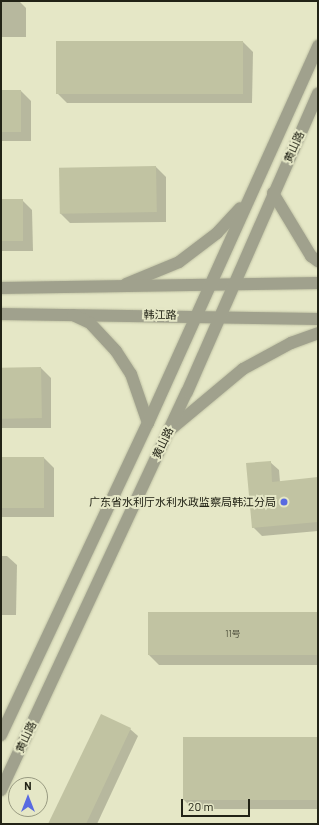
<!DOCTYPE html>
<meta charset="utf-8">
<style>
body{margin:0}
#map{position:relative;width:319px;height:825px;overflow:hidden;background:#e5e7c6;font-family:Barlow,"Noto Sans SC",sans-serif}
div>[style]{position:absolute}
[style*='--x']{left:calc(var(--x)*1px);top:calc(var(--y)*1px);width:calc(var(--w)*1px);rotate:calc(var(--a)*1deg)}
.shadow>*{inset:0;background:#0003}
.building>*{inset:0;background:#c1c3a2;transform-origin:0 0}
.roads{filter:drop-shadow(0 0 1px #c2c4a6) drop-shadow(0 0 1px #c2c4a6)}
.minor>*{height:12px;margin:-6px;padding:0 6px;transform-origin:6px;border-radius:6px;background:#a0a18d}
.dots>*{width:11px;height:11px;translate:-50% -50%;box-sizing:border-box;border:2px solid #e5e7c6;border-radius:50%}
span{translate:-50% -50%;white-space:nowrap;text-align:center;line-height:1.15;-webkit-text-stroke:4px #e5e7c6;paint-order:stroke}
.number-label{font-size:9px;color:#4a4b39}
.number-label span{-webkit-text-stroke-width:0}
.street-label{font-size:11px;color:#222316}
.poi-label{font-size:11px;color:#222316}
.right{translate:-100% -50%;text-align:right}
.frame{position:absolute;inset:0;border:2px solid #222316;pointer-events:none}
.north{position:absolute;left:8px;top:777px;width:40px;height:40px;box-sizing:border-box;background:#e5e7c6;border:1px solid #979980;border-radius:50%;rotate:0deg;font-size:11px;font-weight:700;line-height:16px;text-align:center;color:#222316}
.north::after{content:'';display:block;margin:auto;width:14px;height:18px;background:#586ae1;clip-path:polygon(50% 0,100% 100%,50% 72%,0 100%)}
.scale{position:absolute;left:181px;top:799px;width:69px;height:18px;box-sizing:border-box;border:2px solid #222316;border-top:0;padding-left:5px;font-size:12px;line-height:14px;white-space:nowrap;color:#222316;-webkit-text-stroke:3px #e5e7c6;paint-order:stroke}
</style>
<div id="map">
<div class="shadow">
<div style="clip-path:polygon(1px 1px,19px 1px,26px 8px,26px 37px,1px 37px)"></div>
<div style="clip-path:polygon(243px 42px,253px 52px,252px 103px,67px 103px,57px 93px)"></div>
<div style="clip-path:polygon(1px 91px,21px 91px,31px 101px,31px 141px,1px 141px)"></div>
<div style="clip-path:polygon(156px 167px,166px 177px,166px 222px,70px 223px,60px 213px)"></div>
<div style="clip-path:polygon(1px 200px,22px 200px,32px 210px,33px 251px,1px 251px)"></div>
<div style="clip-path:polygon(41px 368px,51px 378px,51px 428px,1px 428px,1px 369px)"></div>
<div style="clip-path:polygon(1px 458px,44px 458px,54px 468px,54px 517px,1px 517px)"></div>
<div style="clip-path:polygon(270px 462px,279px 470px,280px 482px,318px 478px,318px 531px,262px 536px,253px 527px)"></div>
<div style="clip-path:polygon(1px 556px,7px 556px,17px 565px,16px 615px,1px 615px)"></div>
<div style="clip-path:polygon(318px 614px,318px 665px,159px 665px,149px 655px)"></div>
<div style="clip-path:polygon(130px 729px,138px 736px,97px 824px,50px 824px)"></div>
<div style="clip-path:polygon(318px 738px,318px 809px,193px 809px,184px 800px)"></div>
</div>
<div class="building">
<div style="left:56px;top:41px;width:187px;height:53px"></div>
<div style="left:1px;top:90px;width:20px;height:42px"></div>
<div style="left:156px;top:166px;width:46px;height:97px;rotate:89deg"></div>
<div style="left:1px;top:199px;width:22px;height:42px"></div>
<div style="left:41px;top:367px;width:51px;height:40px;rotate:89deg"></div>
<div style="left:1px;top:457px;width:43px;height:51px"></div>
<div style="clip-path:polygon(271px 461px,272px 482px,318px 477px,318px 522px,252px 528px,246px 463px)"></div>
<div style="left:148px;top:612px;width:170px;height:43px"></div>
<div style="clip-path:polygon(101px 714px,131px 728px,86px 824px,48px 824px)"></div>
<div style="left:183px;top:737px;width:135px;height:63px"></div>
</div>
<div class="roads">
<div class="minor">
<div style="--x:273;--y:193;--w:74;--a:58.9"></div>
<div style="--x:311;--y:256;--w:9;--a:36"></div>
<div style="--x:126;--y:284;--w:57;--a:-22.5"></div>
<div style="--x:179;--y:262;--w:48;--a:-37.3"></div>
<div style="--x:217;--y:233;--w:34;--a:-47"></div>
<div style="--x:1;--y:288;--w:317;--a:-0.9"></div>
<div style="--x:1;--y:314;--w:317;--a:0.9"></div>
<div style="--x:73;--y:315;--w:19;--a:25"></div>
<div style="--x:90;--y:323;--w:38;--a:47"></div>
<div style="--x:116;--y:351;--w:27;--a:57"></div>
<div style="--x:131;--y:374;--w:52;--a:70.9"></div>
<div style="--x:170;--y:430;--w:95;--a:-39.9"></div>
<div style="--x:243;--y:369;--w:55;--a:-28.4"></div>
<div style="--x:291;--y:343;--w:29;--a:-20"></div>
<div style="--x:1;--y:735;--w:345;--a:-64.8"></div>
<div style="--x:148;--y:423;--w:414;--a:-65.7"></div>
<div style="--x:1;--y:790;--w:439;--a:-65"></div>
<div style="--x:187;--y:392;--w:326;--a:-66.3"></div>
</div>
</div>
<div class="dots">
<div style="left:284px;top:502px;background:#586ae1"></div>
</div>
<div class="number-label">
<span style="left:233px;top:634px">11号</span>
</div>
<div class="street-label">
<span style="left:294px;top:147px;rotate:-66deg">黄山路</span>
<span style="left:160px;top:315px;rotate:1deg">韩江路</span>
<span style="left:163px;top:443px;rotate:-65deg">黄山路</span>
<span style="left:26px;top:737px;rotate:-65deg">黄山路</span>
</div>
<div class="poi-label">
<span class="right" style="left:276px;top:502px">广东省水利厅水利水政监察局韩江分局</span>
</div>
<div class="frame"></div>
<div class="north">N</div>
<div class="scale">20 m</div>
</div>
